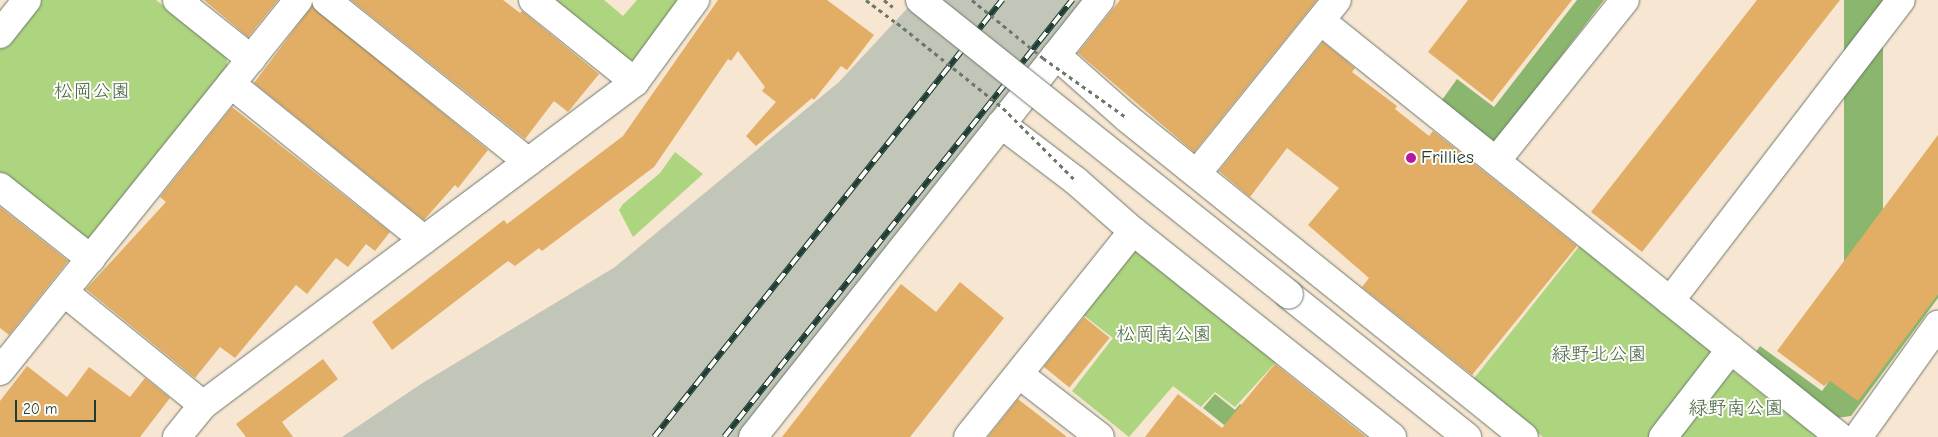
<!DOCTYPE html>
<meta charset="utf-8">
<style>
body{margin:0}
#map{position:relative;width:1938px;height:437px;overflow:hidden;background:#f7e6d1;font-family:"Comic Neue","Klee One",sans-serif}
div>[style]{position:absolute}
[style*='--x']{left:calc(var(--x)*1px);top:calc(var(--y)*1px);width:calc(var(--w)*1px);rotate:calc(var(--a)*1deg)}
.industrial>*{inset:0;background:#c2c6b9}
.green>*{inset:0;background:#add47e}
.forest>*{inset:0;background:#8ab66d;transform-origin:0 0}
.building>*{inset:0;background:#e2ae65;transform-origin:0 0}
.path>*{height:3px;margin-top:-1.5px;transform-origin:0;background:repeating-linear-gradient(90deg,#6b786b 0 4px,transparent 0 8px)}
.roads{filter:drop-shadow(0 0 1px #6b786b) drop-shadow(0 0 1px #6b786b)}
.minor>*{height:28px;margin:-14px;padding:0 14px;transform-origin:14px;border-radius:14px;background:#fff}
.rail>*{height:5.5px;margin-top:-2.75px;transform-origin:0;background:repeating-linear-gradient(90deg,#fdfcf7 0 11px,#1f3d34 0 22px);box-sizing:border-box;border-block:1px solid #1f3d34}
.path-bridge>*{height:3px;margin-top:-1.5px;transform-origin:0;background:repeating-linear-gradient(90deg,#6b786b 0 4px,transparent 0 8px)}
.bridges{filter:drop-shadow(0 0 1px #6b786b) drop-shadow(0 0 1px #6b786b)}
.minor-bridge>*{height:28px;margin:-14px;padding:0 14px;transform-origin:14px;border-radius:14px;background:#fff}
.dots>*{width:14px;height:14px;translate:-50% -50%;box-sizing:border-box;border:2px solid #fdfcf7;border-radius:50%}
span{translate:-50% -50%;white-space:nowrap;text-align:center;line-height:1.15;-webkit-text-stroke:4px #fdfcf7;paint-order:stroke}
.park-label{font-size:19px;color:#426346}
.poi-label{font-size:19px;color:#1f3d34}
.left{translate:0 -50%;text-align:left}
.scale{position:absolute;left:15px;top:400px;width:81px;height:22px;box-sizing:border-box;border:2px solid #1f3d34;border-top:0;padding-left:6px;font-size:15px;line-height:18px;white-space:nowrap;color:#1f3d34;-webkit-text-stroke:4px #fdfcf7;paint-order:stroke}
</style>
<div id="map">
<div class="industrial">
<div style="clip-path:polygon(915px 0,1093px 0,742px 437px,342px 437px,421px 384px,615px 267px,839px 82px)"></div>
</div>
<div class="green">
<div style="clip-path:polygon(37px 0,156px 0,226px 55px,228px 67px,91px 238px,77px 240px,0 179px,0 46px)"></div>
<div style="clip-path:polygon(551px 0,604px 0,623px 16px,637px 0,683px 0,641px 59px,626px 61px)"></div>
<div style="clip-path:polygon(675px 152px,703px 174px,633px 237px,619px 210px,623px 204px,660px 173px)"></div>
<div style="clip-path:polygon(1585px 239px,1723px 349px,1653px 437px,1543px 437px,1472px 381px)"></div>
<div style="clip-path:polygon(1133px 245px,1278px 360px,1235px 407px,1215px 392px,1201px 407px,1173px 386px,1129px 437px,1072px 391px,1113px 338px,1078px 311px)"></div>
<div style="clip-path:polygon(1731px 369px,1817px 437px,1678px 437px)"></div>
</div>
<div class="forest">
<div style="clip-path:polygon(1577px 0,1604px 0,1491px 148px,1437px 107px,1457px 79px,1494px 107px)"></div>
<div style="left:1844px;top:0;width:39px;height:328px"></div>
<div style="clip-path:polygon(1938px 292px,1938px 298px,1851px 416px,1837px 418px,1753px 356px,1760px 346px,1822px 391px,1830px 380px)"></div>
<div style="clip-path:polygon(1215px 394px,1235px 410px,1240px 404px,1281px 437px,1239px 437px,1203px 408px)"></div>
</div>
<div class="building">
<div style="clip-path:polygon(204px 0,278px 0,248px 37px)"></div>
<div style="clip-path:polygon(351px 0,503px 0,520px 13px,522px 11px,599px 74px,568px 112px,554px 101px,525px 139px)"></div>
<div style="clip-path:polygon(718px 0,827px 0,874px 35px,847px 70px,841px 66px,814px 100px,812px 98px,756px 146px,746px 136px,776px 102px,762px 91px,765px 87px,738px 51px,731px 61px,728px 59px,654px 167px,542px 251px,539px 248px,515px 266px,508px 261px,392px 350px,372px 322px,504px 220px,507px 224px,623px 136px)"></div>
<div style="clip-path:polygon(1120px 0,1317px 0,1194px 152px,1078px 53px)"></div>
<div style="clip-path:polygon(1468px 0,1572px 0,1492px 102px,1428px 52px)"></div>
<div style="clip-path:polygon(1757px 0,1840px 0,1642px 252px,1591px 212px)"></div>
<div style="clip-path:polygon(312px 6px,488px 150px,458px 188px,455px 185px,424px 220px,254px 83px)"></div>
<div style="clip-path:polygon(1323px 42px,1355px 68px,1352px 72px,1397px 106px,1395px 109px,1429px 136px,1433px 131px,1577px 246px,1472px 375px,1362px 287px,1369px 278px,1308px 225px,1339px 188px,1287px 148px,1250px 197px,1219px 171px)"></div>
<div style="clip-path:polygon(232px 107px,390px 232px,375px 251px,366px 244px,348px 267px,336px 258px,307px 294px,296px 285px,235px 358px,220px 347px,195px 378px,86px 289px,166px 202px,160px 197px)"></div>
<div style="clip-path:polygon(1938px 135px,1938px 294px,1858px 401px,1830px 381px,1824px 386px,1777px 351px)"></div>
<div style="clip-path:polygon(0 207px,68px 261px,9px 335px,0 328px)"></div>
<div style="clip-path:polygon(960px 282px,1004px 318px,910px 437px,782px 437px,901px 284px,936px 312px)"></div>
<div style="left:1084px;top:317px;width:33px;height:64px;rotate:39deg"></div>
<div style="clip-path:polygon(323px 359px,338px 379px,282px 422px,293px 437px,246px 437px,236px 424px)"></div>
<div style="clip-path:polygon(1275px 364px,1366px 437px,1145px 437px,1178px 394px,1222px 428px)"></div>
<div style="clip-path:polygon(27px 366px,67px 397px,89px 367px,130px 397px,145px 378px,170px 398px,140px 437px,0 437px,0 401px)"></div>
<div style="clip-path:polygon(1018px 399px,1067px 437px,988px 437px)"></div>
</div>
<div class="path">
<div style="--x:866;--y:0;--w:39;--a:37"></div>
</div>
<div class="roads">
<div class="minor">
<div style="--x:177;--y:0;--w:95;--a:38.6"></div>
<div style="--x:326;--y:0;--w:259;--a:38.7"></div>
<div style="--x:533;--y:0;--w:131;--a:38.8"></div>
<div style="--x:1321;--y:21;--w:665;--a:38.71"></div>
<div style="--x:0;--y:34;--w:43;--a:-51.5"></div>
<div style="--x:1056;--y:55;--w:95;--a:41.6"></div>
<div style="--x:1127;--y:118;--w:509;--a:38.78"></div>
<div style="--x:231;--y:84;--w:248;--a:38.9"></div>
<div style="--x:1001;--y:124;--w:94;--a:37.2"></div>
<div style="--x:1076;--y:181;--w:76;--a:41.3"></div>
<div style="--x:1133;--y:231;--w:331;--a:38.5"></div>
<div style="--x:1496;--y:161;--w:206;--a:-51.3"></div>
<div style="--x:1198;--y:172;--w:221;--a:-51.1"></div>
<div style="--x:0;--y:187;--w:116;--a:38.4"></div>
<div style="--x:64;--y:292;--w:179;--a:39.1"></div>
<div style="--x:1289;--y:295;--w:228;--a:38.6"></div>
<div style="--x:1670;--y:301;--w:379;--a:-52.5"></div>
<div style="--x:0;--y:371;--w:476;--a:-51.2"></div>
<div style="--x:1020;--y:375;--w:101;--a:37.8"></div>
<div style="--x:177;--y:437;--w:41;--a:-50.9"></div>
<div style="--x:203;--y:405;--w:539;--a:-36.78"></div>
<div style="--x:635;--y:82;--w:102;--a:-53.8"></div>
<div style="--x:753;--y:437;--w:558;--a:-51.55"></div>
<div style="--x:968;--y:437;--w:264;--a:-51.3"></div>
<div style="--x:1663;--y:437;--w:111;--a:-52.3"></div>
<div style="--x:1858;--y:437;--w:138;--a:-54.5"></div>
</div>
</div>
<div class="rail">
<div style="--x:654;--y:437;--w:559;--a:-51.47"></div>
<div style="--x:724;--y:437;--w:559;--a:-51.47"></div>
</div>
<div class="path-bridge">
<div style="--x:884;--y:0;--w:11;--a:38"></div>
<div style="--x:972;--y:0;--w:92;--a:39.2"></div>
<div style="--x:1043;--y:58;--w:103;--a:35.5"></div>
<div style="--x:897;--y:23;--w:136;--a:38.7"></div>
<div style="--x:1003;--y:108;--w:103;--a:45"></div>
</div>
<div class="bridges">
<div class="minor-bridge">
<div style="--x:920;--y:0;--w:472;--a:38.6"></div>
</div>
</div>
<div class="dots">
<div style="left:1411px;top:158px;background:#b5179e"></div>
</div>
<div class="park-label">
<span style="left:92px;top:92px">松岡公園</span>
<span style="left:1164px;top:335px">松岡南公園</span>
<span style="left:1599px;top:355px">緑野北公園</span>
<span style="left:1736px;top:409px">緑野南公園</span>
</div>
<div class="poi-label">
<span class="left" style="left:1421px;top:158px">Frillies</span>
</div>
<div class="scale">20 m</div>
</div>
